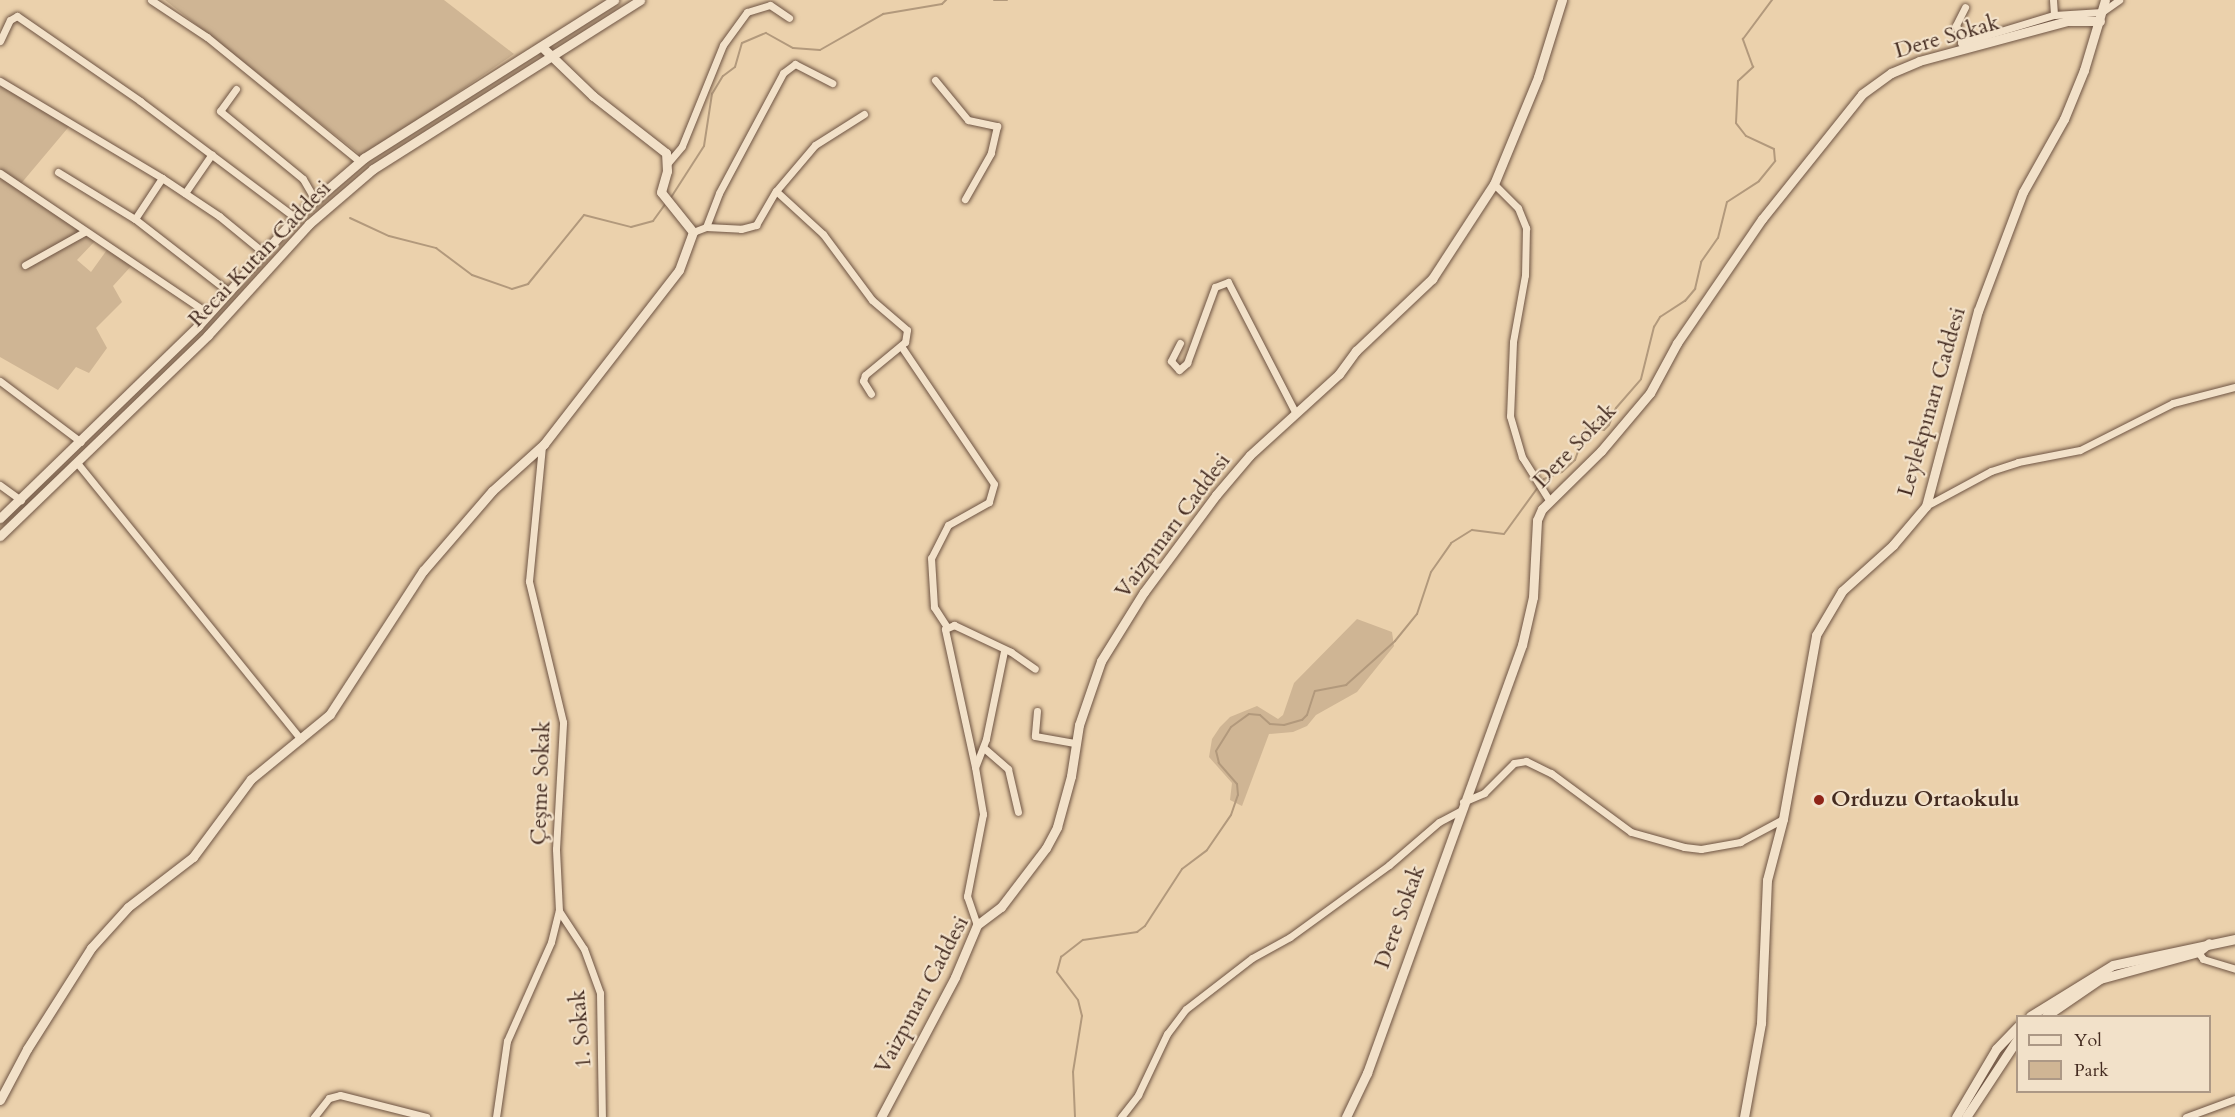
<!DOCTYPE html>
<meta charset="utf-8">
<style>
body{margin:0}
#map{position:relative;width:2235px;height:1117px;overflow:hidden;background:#ebd1ac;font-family:Cardo,serif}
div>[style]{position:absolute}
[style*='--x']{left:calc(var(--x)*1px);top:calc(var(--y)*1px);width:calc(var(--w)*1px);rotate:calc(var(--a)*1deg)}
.green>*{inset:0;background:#cfb594}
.stream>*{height:2px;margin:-1px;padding:0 1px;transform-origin:1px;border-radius:1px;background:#b2997c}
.roads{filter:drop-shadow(0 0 2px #6e5443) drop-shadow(0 0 2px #6e5443)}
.street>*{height:7px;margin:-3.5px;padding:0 3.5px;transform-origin:3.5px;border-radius:3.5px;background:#f2e1c9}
.secondary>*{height:9px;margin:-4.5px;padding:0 4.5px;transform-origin:4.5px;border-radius:4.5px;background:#f2e1c9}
.dots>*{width:16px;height:16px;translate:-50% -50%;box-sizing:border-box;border:3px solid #f2e1c9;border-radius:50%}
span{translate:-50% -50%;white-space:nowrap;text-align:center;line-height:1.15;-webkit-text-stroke:4.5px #f2e1c9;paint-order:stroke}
.street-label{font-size:22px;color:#442b20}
.poi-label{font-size:22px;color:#442b20;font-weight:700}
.left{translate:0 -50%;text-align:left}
.legend{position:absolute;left:2016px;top:1015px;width:195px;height:78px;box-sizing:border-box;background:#f2e1c9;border:2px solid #ac9885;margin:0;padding:8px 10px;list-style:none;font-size:18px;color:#442b20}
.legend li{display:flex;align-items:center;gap:12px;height:30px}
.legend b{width:30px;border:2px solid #ac9885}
</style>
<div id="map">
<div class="green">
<div style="clip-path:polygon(165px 0,444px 0,514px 54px,363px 157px)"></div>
<div style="clip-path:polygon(0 81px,72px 123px,19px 186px,96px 240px,77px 260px,91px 272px,109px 247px,134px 263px,113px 286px,122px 302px,96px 328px,107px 348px,89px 373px,76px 367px,58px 390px,0 357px)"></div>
<div style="clip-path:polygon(73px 458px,62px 472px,0 529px,0 522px)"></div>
<div style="clip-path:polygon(1357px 619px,1392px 632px,1394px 646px,1357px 692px,1316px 715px,1307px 726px,1293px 732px,1269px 734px,1242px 806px,1230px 800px,1232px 783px,1209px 757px,1212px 739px,1220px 727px,1230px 717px,1257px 706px,1278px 719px,1283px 715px,1294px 683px)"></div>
</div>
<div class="stream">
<div style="--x:994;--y:0;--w:13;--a:0"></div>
<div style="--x:670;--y:199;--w:63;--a:-57.3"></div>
<div style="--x:704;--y:146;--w:53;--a:-81.3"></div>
<div style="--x:712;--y:94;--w:21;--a:-59"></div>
<div style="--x:723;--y:76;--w:15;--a:-37"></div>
<div style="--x:735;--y:67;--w:25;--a:-74"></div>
<div style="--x:742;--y:43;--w:26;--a:-23"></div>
<div style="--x:766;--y:33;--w:31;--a:29"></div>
<div style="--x:793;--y:48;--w:27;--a:4"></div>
<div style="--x:820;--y:50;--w:73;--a:-29.7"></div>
<div style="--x:883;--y:14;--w:60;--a:-9.6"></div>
<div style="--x:942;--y:4;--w:6;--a:-45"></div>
<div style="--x:350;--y:218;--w:43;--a:24.8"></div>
<div style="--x:389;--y:236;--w:49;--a:14.3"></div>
<div style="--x:436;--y:248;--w:45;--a:36.9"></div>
<div style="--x:472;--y:275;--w:42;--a:19.3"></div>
<div style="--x:512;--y:289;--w:17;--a:-17"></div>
<div style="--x:528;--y:284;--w:89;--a:-50.9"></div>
<div style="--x:584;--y:215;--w:49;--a:14.3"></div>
<div style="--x:631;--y:227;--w:23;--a:-15"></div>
<div style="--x:653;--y:221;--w:22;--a:-54"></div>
<div style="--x:1075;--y:1117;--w:45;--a:-92.5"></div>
<div style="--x:1073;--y:1072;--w:57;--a:-80.9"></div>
<div style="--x:1082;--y:1016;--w:16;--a:-104"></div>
<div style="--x:1078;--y:1000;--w:35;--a:-127"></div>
<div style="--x:1057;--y:972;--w:16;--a:-75"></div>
<div style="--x:1061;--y:957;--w:28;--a:-38"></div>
<div style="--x:1083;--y:940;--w:55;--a:-8.4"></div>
<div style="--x:1137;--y:932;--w:10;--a:-37"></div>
<div style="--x:1145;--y:926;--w:68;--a:-57"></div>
<div style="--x:1182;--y:869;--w:31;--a:-37"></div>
<div style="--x:1207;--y:850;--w:42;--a:-55.6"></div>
<div style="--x:1231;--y:815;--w:21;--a:-71"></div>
<div style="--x:1238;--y:795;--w:11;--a:-95"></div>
<div style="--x:1237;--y:784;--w:28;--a:-131"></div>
<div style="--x:1219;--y:763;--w:12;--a:-104"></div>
<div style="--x:1216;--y:751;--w:28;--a:-58"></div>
<div style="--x:1231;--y:727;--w:22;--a:-36"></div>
<div style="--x:1249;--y:714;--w:11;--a:5"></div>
<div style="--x:1260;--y:715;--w:13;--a:42"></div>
<div style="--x:1270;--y:724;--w:14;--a:4"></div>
<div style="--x:1284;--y:725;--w:19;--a:-16"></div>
<div style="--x:1302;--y:720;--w:7;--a:-45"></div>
<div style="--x:1307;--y:715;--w:25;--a:-72"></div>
<div style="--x:1315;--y:691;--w:32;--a:-11"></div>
<div style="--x:1346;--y:685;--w:66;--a:-41.9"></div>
<div style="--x:1395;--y:641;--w:35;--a:-51"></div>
<div style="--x:1417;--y:614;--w:44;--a:-71.6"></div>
<div style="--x:1431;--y:572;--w:35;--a:-55"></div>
<div style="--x:1451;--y:543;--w:25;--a:-32"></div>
<div style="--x:1472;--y:530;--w:32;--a:7"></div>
<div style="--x:1504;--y:534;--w:68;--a:-54"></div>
<div style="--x:1544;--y:479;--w:19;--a:-21"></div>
<div style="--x:1562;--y:472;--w:18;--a:-43"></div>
<div style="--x:1575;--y:460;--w:34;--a:-71"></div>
<div style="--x:1586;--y:428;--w:18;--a:6"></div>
<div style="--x:1604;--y:430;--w:7;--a:-45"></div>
<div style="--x:1609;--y:425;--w:18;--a:-68"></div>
<div style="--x:1616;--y:408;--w:38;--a:-49"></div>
<div style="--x:1641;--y:379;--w:54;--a:-76"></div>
<div style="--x:1654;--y:327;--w:12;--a:-59"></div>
<div style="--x:1660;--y:317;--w:30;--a:-33"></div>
<div style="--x:1685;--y:301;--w:16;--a:-50"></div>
<div style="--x:1695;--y:289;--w:28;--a:-77"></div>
<div style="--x:1701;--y:262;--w:29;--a:-55"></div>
<div style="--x:1718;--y:238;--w:37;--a:-76"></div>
<div style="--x:1727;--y:202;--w:38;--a:-33"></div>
<div style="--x:1759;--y:181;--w:26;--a:-51"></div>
<div style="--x:1775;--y:161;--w:12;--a:-95"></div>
<div style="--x:1774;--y:149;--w:31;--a:-155"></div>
<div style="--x:1746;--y:136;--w:16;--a:-128"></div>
<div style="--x:1736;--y:123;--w:42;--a:-87.3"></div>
<div style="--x:1738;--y:81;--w:21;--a:-43"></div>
<div style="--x:1753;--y:67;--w:30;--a:-110"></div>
<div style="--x:1743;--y:39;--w:49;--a:-53.4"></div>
</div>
<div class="roads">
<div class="street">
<div style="--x:151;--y:0;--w:67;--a:33.5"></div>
<div style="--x:207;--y:37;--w:198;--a:39.2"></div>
<div style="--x:2053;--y:0;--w:15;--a:86"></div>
<div style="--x:0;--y:41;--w:23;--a:-65"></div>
<div style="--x:10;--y:20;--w:8;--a:-30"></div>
<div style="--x:17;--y:16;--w:150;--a:34.6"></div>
<div style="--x:140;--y:101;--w:195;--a:36.9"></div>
<div style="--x:1961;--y:43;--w:97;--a:-16.8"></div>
<div style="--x:2054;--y:15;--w:48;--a:-3.6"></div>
<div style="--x:2102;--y:12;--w:21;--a:-35"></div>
<div style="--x:1963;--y:46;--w:22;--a:-108"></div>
<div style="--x:1956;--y:25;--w:20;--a:-63"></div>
<div style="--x:935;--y:80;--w:52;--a:50.5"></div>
<div style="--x:968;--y:120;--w:30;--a:12"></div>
<div style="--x:997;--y:126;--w:28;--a:103"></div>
<div style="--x:991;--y:153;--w:53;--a:119.5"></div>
<div style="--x:0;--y:81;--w:189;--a:30.9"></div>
<div style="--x:162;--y:178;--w:69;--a:33.7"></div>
<div style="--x:219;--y:216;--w:58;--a:39.4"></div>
<div style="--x:236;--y:89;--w:27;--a:126"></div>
<div style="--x:220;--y:111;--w:107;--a:39.3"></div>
<div style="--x:303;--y:179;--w:24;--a:60"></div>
<div style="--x:667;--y:164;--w:23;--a:-50"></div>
<div style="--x:682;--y:146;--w:109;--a:-67.9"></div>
<div style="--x:723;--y:45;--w:41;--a:-54"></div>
<div style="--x:747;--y:12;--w:24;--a:-17"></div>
<div style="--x:770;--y:5;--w:23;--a:34"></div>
<div style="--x:58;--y:172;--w:90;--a:31.4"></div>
<div style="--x:0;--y:173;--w:252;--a:34"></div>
<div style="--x:162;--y:178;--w:49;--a:123.4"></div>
<div style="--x:135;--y:219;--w:119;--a:37.8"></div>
<div style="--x:1494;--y:184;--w:34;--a:45"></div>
<div style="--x:1518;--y:208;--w:22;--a:68"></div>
<div style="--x:1526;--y:228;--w:47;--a:91.2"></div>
<div style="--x:1525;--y:275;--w:68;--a:100.2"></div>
<div style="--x:1513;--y:342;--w:74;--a:92.3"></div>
<div style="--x:1510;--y:416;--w:43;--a:73.7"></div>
<div style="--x:1522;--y:457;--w:51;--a:57.9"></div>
<div style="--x:776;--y:191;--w:64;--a:42.5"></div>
<div style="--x:823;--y:234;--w:82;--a:53.4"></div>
<div style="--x:872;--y:300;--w:46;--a:40.6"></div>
<div style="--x:907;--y:330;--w:12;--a:99"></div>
<div style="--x:905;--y:342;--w:52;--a:140.5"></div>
<div style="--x:865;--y:375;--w:6;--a:108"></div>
<div style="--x:863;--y:381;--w:15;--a:58"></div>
<div style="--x:185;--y:193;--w:47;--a:-55.3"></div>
<div style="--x:706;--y:227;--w:36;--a:-69"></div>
<div style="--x:719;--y:193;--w:136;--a:-61.9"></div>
<div style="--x:783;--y:73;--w:15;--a:-37"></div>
<div style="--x:795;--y:64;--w:42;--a:27.2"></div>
<div style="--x:693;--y:232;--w:14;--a:-21"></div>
<div style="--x:706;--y:227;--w:35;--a:3"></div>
<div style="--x:741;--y:229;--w:16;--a:-15"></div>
<div style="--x:756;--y:225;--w:39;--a:-60"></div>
<div style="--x:776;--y:191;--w:60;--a:-49.7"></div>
<div style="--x:815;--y:145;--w:58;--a:-32.3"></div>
<div style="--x:25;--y:265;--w:68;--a:-29.2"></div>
<div style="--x:1180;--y:343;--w:20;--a:117"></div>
<div style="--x:1171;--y:361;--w:12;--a:48"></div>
<div style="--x:1179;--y:370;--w:11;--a:-41"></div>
<div style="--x:1187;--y:363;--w:81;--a:-69.8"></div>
<div style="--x:1215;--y:287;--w:14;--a:-21"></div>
<div style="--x:1228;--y:282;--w:146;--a:62.7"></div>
<div style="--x:901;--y:346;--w:166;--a:56"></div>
<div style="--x:994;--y:484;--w:19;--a:106"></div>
<div style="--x:989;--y:502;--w:47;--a:150.7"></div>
<div style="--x:948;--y:525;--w:37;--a:117"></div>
<div style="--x:931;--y:558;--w:49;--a:86.5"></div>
<div style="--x:934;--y:607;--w:24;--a:57"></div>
<div style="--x:0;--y:381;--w:101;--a:37"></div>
<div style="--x:78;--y:464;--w:354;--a:51"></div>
<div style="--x:0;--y:485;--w:26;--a:36"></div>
<div style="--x:1926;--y:506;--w:74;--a:-28.3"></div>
<div style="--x:1991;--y:471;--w:28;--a:-18"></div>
<div style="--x:2018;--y:462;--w:63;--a:-11"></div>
<div style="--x:2080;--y:450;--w:104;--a:-26.8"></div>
<div style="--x:2173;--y:403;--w:64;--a:-14.5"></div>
<div style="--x:1004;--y:651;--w:90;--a:101.6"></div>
<div style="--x:986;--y:739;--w:30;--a:111"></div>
<div style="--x:975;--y:767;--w:141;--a:-102.3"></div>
<div style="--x:945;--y:629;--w:10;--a:-24"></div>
<div style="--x:954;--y:625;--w:63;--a:25.3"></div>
<div style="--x:1011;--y:652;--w:29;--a:35"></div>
<div style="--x:1037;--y:711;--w:25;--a:95"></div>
<div style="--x:1035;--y:736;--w:40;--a:10"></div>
<div style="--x:984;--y:748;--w:32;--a:41"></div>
<div style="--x:1008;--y:769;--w:44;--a:76.9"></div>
<div style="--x:975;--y:767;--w:48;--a:80.3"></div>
<div style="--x:983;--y:814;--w:84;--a:101"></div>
<div style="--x:967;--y:896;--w:31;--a:71"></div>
<div style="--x:1463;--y:802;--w:23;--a:-23"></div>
<div style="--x:1484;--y:793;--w:42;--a:-45"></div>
<div style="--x:1514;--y:763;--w:12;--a:-9"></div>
<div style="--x:1526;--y:761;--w:28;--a:26"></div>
<div style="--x:1551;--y:773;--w:99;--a:36.4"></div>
<div style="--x:1631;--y:832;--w:55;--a:15.8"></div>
<div style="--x:1684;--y:847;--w:17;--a:7"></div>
<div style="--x:1701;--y:849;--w:40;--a:-10"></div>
<div style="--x:1740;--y:842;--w:49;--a:-28.1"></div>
<div style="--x:559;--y:911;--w:45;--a:56.7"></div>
<div style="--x:584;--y:949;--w:47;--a:70"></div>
<div style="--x:600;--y:993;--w:124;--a:89.1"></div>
<div style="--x:2196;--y:949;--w:12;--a:55"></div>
<div style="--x:2203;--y:959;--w:34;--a:17"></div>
<div style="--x:314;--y:1117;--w:24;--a:-52"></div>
<div style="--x:329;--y:1098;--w:11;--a:-15"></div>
<div style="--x:340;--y:1095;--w:89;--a:14.3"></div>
<div style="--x:496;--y:1117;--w:77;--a:-81.8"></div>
<div style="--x:507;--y:1041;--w:108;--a:-66"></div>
<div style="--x:551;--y:942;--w:32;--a:-76"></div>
<div style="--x:559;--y:911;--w:62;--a:-92.8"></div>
<div style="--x:556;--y:849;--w:127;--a:-86.8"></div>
<div style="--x:563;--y:722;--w:145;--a:-103.6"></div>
<div style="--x:529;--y:581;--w:135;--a:-84.5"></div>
<div style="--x:1121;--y:1117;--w:28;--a:-52"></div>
<div style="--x:1138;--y:1095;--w:68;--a:-64.6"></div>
<div style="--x:1167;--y:1034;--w:31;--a:-53"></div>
<div style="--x:1186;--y:1009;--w:83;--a:-37.7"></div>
<div style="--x:1252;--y:958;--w:43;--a:-28.9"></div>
<div style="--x:1290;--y:937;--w:122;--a:-36"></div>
<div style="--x:1389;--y:865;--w:66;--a:-40.7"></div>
<div style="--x:1439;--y:822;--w:24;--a:-28"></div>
<div style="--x:2186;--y:1117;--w:52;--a:-20.2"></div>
</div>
<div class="secondary">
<div style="--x:0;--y:518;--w:276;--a:-44.1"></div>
<div style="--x:198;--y:326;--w:151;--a:-48"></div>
<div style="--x:299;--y:214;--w:86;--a:-40.7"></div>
<div style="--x:364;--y:158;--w:296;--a:-32.3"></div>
<div style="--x:0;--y:536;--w:289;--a:-44"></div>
<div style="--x:208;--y:335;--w:150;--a:-47.7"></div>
<div style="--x:309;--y:224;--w:84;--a:-40.7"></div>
<div style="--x:373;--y:169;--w:316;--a:-32.3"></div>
<div style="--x:2030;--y:1016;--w:97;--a:-31.6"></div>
<div style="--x:2113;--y:965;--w:125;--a:-12"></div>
<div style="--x:2046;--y:1016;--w:65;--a:-34.4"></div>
<div style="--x:2100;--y:979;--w:102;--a:-15.4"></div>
<div style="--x:2198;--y:952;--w:14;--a:-39"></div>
<div style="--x:0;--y:1100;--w:58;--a:-62.1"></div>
<div style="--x:27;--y:1049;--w:120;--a:-57.6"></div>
<div style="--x:91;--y:948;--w:55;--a:-47.9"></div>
<div style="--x:128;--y:907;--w:82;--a:-37.6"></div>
<div style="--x:193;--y:857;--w:97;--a:-53.4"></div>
<div style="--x:251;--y:779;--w:102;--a:-39.4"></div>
<div style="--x:330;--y:714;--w:171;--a:-57"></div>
<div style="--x:423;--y:571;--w:106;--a:-49.2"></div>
<div style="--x:492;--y:491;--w:70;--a:-42.1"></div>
<div style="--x:544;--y:444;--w:220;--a:-52.2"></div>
<div style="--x:679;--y:270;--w:40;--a:-69.8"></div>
<div style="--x:693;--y:232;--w:51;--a:-128.7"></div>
<div style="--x:661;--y:192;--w:22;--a:-74"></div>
<div style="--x:667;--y:171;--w:18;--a:-93"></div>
<div style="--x:666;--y:153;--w:93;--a:-142"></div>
<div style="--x:593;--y:96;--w:71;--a:-136.1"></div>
<div style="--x:881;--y:1117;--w:158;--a:-62.1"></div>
<div style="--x:955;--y:977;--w:56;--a:-67.1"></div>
<div style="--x:977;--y:925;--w:30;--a:-37"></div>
<div style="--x:1001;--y:907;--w:74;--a:-52.7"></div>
<div style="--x:1046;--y:848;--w:24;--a:-62"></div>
<div style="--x:1057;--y:827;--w:53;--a:-74.6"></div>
<div style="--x:1071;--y:776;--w:52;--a:-81.1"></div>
<div style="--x:1079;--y:725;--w:68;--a:-71"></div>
<div style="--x:1101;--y:661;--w:81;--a:-58.1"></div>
<div style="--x:1144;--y:592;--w:121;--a:-53.4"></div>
<div style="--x:1216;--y:495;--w:52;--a:-49.6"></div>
<div style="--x:1250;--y:455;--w:120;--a:-42.3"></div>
<div style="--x:1339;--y:374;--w:29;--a:-54"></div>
<div style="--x:1356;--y:351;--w:105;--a:-43.5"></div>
<div style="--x:1432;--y:279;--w:113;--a:-56.9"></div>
<div style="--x:1494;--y:184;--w:116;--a:-67.6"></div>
<div style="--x:1538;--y:77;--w:81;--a:-72.7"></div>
<div style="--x:1346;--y:1117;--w:49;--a:-64.5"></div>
<div style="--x:1367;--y:1073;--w:455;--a:-70.1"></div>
<div style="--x:1522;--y:645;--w:49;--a:-77.1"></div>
<div style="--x:1533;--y:597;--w:77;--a:-87"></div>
<div style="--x:1537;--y:520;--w:12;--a:-66"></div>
<div style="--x:1542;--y:509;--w:83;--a:-44.5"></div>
<div style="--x:1601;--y:451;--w:76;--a:-49.8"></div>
<div style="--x:1650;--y:393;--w:57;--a:-61.6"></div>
<div style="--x:1677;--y:343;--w:150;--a:-55.6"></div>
<div style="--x:1762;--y:219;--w:160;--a:-51.3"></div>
<div style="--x:1862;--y:94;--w:36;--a:-36"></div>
<div style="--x:1891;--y:73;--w:30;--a:-23"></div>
<div style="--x:1919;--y:61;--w:153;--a:-15.1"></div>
<div style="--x:2067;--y:21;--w:33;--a:0"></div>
<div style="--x:1744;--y:1117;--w:96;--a:-79.7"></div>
<div style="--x:1761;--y:1023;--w:143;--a:-87.6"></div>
<div style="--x:1767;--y:880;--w:63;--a:-75.3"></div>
<div style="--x:1783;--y:819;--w:187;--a:-79.8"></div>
<div style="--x:1816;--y:635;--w:51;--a:-59.4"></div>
<div style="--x:1842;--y:591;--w:69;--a:-42"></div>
<div style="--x:1893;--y:545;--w:51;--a:-49.8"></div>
<div style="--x:1926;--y:506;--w:202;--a:-75.1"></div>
<div style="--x:1978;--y:311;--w:127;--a:-69.3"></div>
<div style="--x:2023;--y:192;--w:84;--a:-60.7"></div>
<div style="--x:2064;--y:119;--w:53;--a:-67.8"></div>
<div style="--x:2084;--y:70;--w:73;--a:-73.3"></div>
<div style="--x:1956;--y:1117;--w:79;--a:-59.5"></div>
<div style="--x:1996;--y:1049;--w:32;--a:-46"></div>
<div style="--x:1966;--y:1117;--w:95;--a:-56.6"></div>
</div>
</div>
<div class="dots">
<div style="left:1819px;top:800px;background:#8f2418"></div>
</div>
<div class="street-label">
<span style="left:1947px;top:37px;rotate:-16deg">Dere Sokak</span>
<span style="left:260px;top:254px;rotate:-46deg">Recai Kutan Caddesi</span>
<span style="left:1932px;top:402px;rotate:-74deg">Leylekpınarı Caddesi</span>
<span style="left:1575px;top:446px;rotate:-46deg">Dere Sokak</span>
<span style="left:1173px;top:526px;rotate:-53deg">Vaizpınarı Caddesi</span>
<span style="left:541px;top:783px;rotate:-88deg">Çeşme Sokak</span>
<span style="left:1400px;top:917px;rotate:-70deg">Dere Sokak</span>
<span style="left:922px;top:995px;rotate:-62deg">Vaizpınarı Caddesi</span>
<span style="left:581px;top:1029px;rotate:-95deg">1. Sokak</span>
</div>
<div class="poi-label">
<span class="left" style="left:1831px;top:800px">Orduzu Ortaokulu</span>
</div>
<ul class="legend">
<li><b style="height:8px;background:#f2e1c9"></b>Yol</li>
<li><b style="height:16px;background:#cfb594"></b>Park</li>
</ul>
</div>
